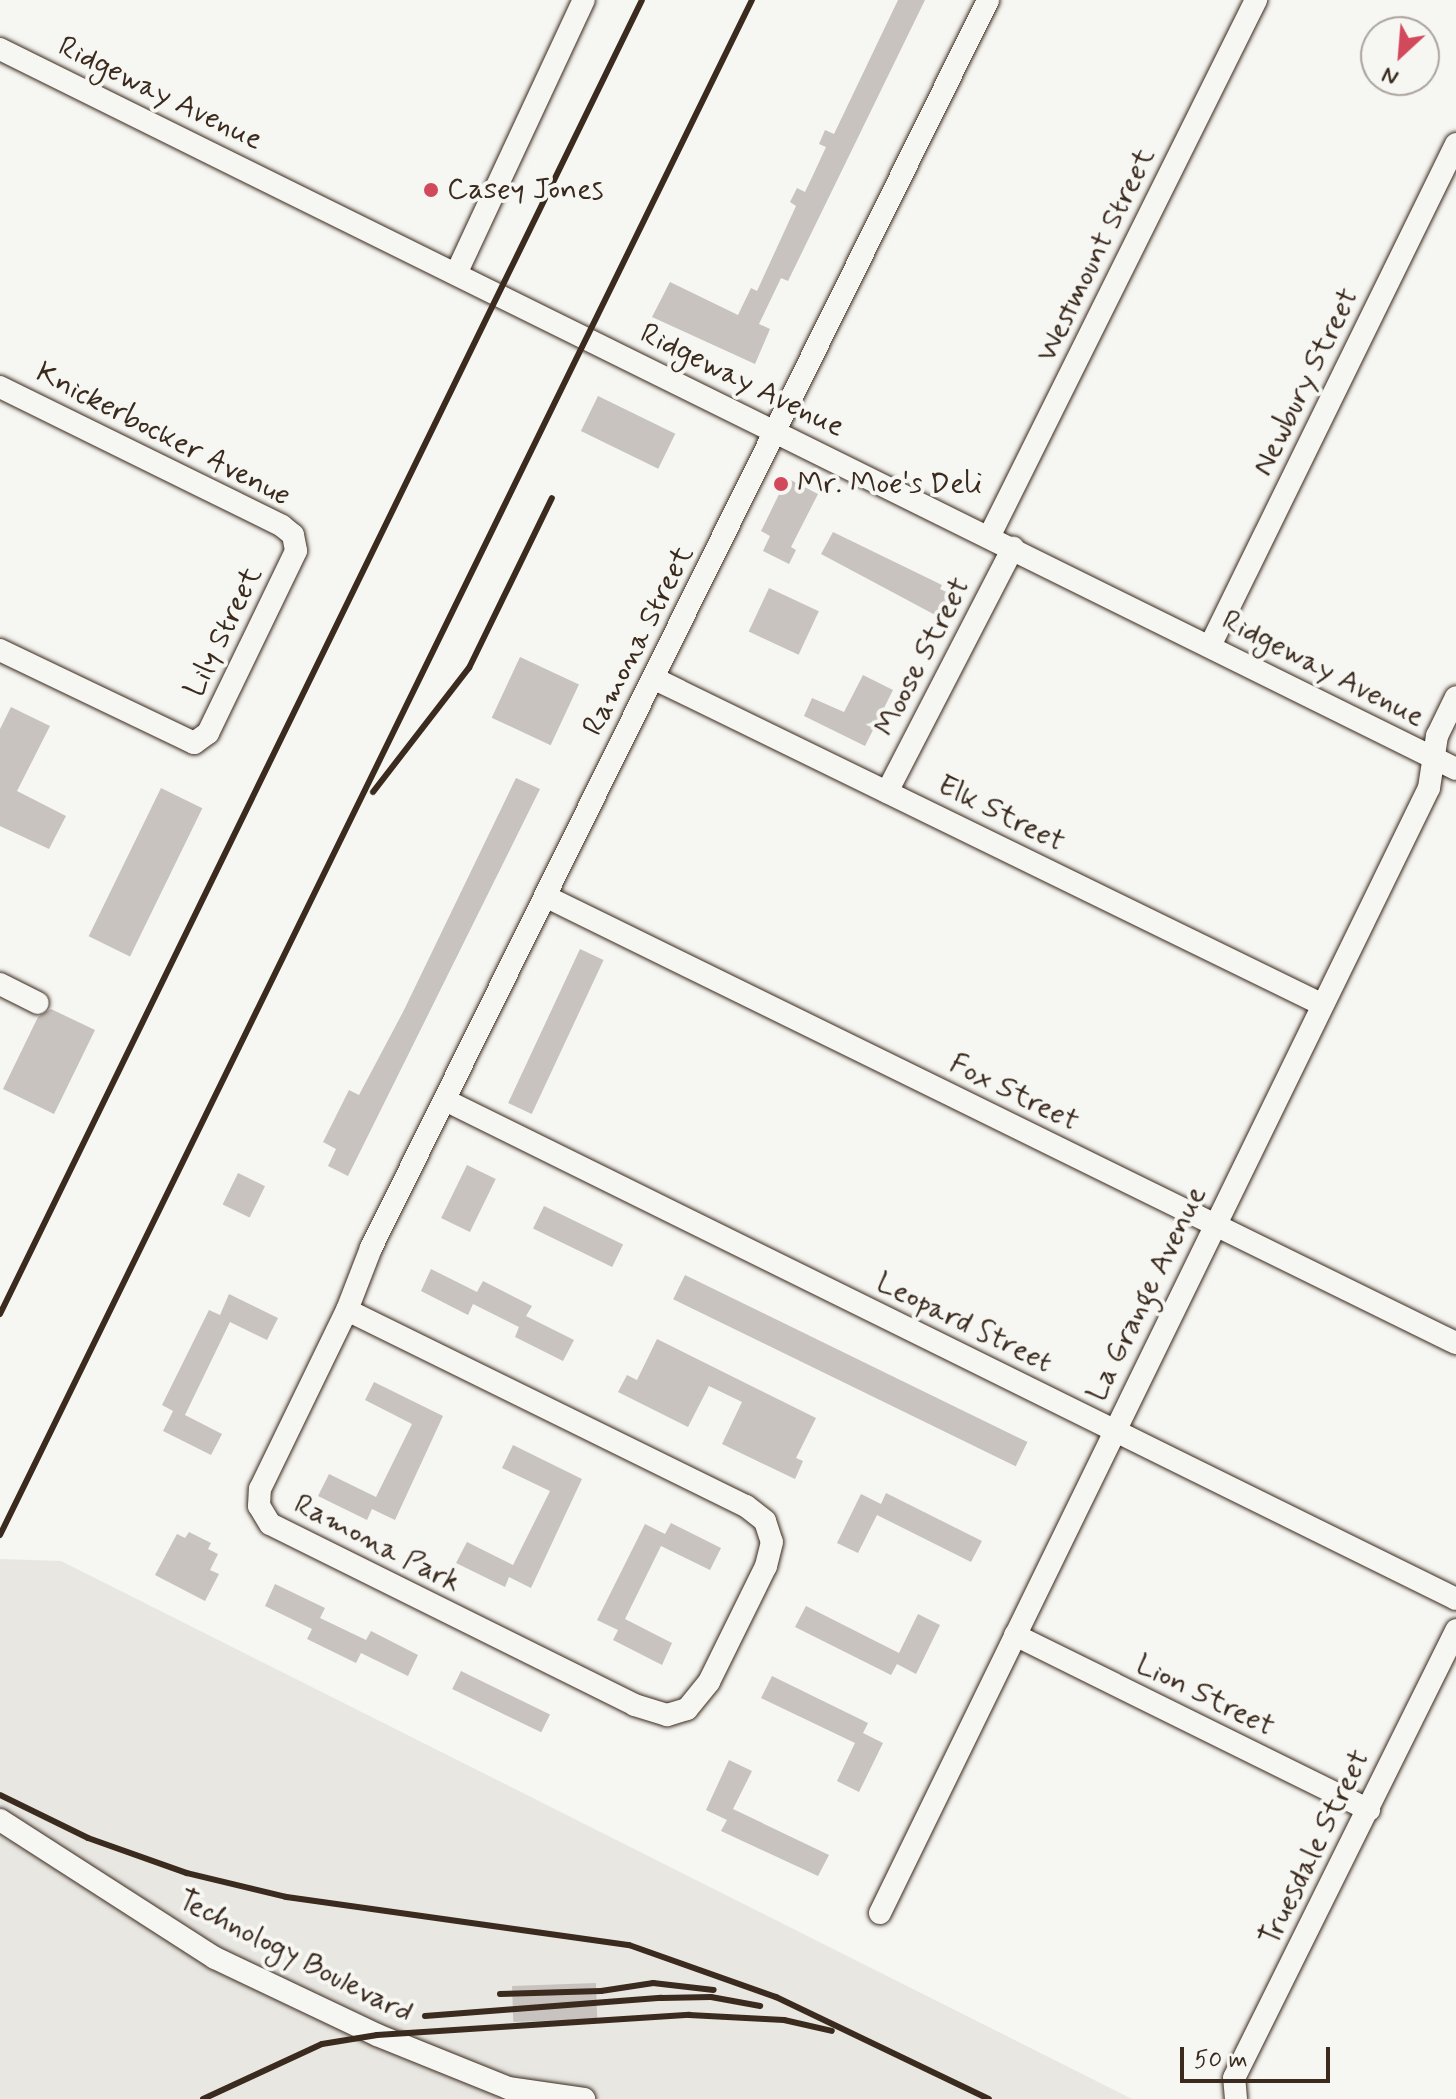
<!DOCTYPE html>
<style>
body{margin:0}
#map{position:relative;width:1456px;height:2099px;overflow:hidden;background:#f6f6f2;font-family:Mynerve,sans-serif}
div>[style]{position:absolute}
[style*='--x']{left:calc(var(--x)*1px);top:calc(var(--y)*1px);width:calc(var(--w)*1px);rotate:calc(var(--a)*1deg)}
.built>*{inset:0;background:#e8e7e2}
.building>*{inset:0;background:#c8c3be;transform-origin:0 0}
.roads{filter:drop-shadow(0 0 2px #3b2a1e) drop-shadow(0 0 2px #3b2a1e)}
.minor>*{height:22px;margin:-11px;padding:0 11px;transform-origin:11px;border-radius:11px;background:#f6f6f2}
.rail>*{height:6px;margin:-3px;padding:0 3px;transform-origin:3px;border-radius:3px;background:#3b2a1e}
.dots>*{width:22px;height:22px;translate:-50% -50%;box-sizing:border-box;border:4px solid #f6f6f2;border-radius:50%}
span{translate:-50% -50%;white-space:nowrap;text-align:center;line-height:1.15;-webkit-text-stroke:8px #f6f6f2;paint-order:stroke}
.street-label{font-size:30px;color:#3b2a1e}
.poi-label{font-size:30px;color:#3b2a1e}
.left{translate:0 -50%;text-align:left}
.north{position:absolute;left:1360px;top:16px;width:80px;height:80px;box-sizing:border-box;background:#f6f6f2;border:2px solid #aba49d;border-radius:50%;rotate:206deg;font-size:22px;font-weight:700;line-height:32px;text-align:center;color:#3b2a1e}
.north::after{content:'';display:block;margin:auto;width:28px;height:36px;background:#d1495b;clip-path:polygon(50% 0,100% 100%,50% 72%,0 100%)}
.scale{position:absolute;left:1180px;top:2047px;width:150px;height:36px;box-sizing:border-box;border:4px solid #3b2a1e;border-top:0;padding-left:10px;font-size:24px;line-height:28px;white-space:nowrap;color:#3b2a1e;-webkit-text-stroke:6px #f6f6f2;paint-order:stroke}
</style>
<div id="map">
<div class="built">
<div style="clip-path:polygon(0 1559px,61px 1561px,1132px 2099px,0 2099px)"></div>
</div>
<div class="building">
<div style="clip-path:polygon(898px 0,925px 0,788px 281px,781px 278px,759px 324px,770px 329px,755px 364px,652px 317px,670px 282px,738px 315px,751px 288px,757px 291px,796px 206px,790px 202px,797px 188px,805px 192px,814px 173px,826px 147px,819px 144px,825px 130px,834px 134px)"></div>
<div style="left:598px;top:396px;width:86px;height:39px;rotate:26deg"></div>
<div style="clip-path:polygon(787px 478px,818px 494px,791px 547px,796px 550px,789px 564px,763px 551px,770px 536px,761px 531px)"></div>
<div style="clip-path:polygon(833px 532px,942px 585px,940px 589px,951px 594px,939px 617px,821px 554px)"></div>
<div style="left:769px;top:588px;width:55px;height:48px;rotate:25deg"></div>
<div style="left:520px;top:657px;width:65px;height:67px;rotate:25deg"></div>
<div style="clip-path:polygon(863px 675px,893px 690px,865px 746px,804px 716px,812px 698px,844px 712px)"></div>
<div style="clip-path:polygon(11px 707px,50px 726px,17px 791px,66px 816px,49px 849px,0 826px,0 729px)"></div>
<div style="clip-path:polygon(516px 778px,540px 789px,348px 1176px,328px 1166px,336px 1149px,323px 1142px,349px 1090px,359px 1095px,403px 1012px)"></div>
<div style="left:161px;top:788px;width:46px;height:165px;rotate:26deg"></div>
<div style="left:580px;top:949px;width:26px;height:170px;rotate:25deg"></div>
<div style="clip-path:polygon(51px 1009px,95px 1030px,54px 1114px,3px 1089px,38px 1017px)"></div>
<div style="left:467px;top:1165px;width:32px;height:59px;rotate:26deg"></div>
<div style="left:238px;top:1173px;width:30px;height:35px;rotate:26deg"></div>
<div style="left:544px;top:1206px;width:88px;height:25px;rotate:26deg"></div>
<div style="clip-path:polygon(431px 1269px,477px 1292px,483px 1281px,532px 1306px,526px 1316px,574px 1340px,563px 1361px,515px 1337px,519px 1327px,473px 1304px,468px 1315px,421px 1291px)"></div>
<div style="left:685px;top:1275px;width:381px;height:27px;rotate:26deg"></div>
<div style="clip-path:polygon(229px 1294px,278px 1318px,267px 1340px,230px 1322px,185px 1415px,222px 1434px,211px 1455px,163px 1431px,173px 1411px,162px 1405px,209px 1310px,220px 1315px)"></div>
<div style="clip-path:polygon(657px 1339px,816px 1418px,796px 1458px,803px 1461px,795px 1479px,722px 1444px,742px 1402px,709px 1386px,688px 1427px,618px 1392px,627px 1375px,637px 1380px)"></div>
<div style="clip-path:polygon(374px 1382px,443px 1416px,395px 1520px,372px 1509px,367px 1520px,318px 1496px,329px 1474px,376px 1497px,412px 1424px,365px 1400px)"></div>
<div style="clip-path:polygon(513px 1445px,582px 1479px,531px 1588px,509px 1577px,505px 1587px,456px 1563px,467px 1542px,513px 1565px,550px 1491px,502px 1468px)"></div>
<div style="clip-path:polygon(886px 1493px,982px 1541px,971px 1562px,877px 1515px,858px 1553px,837px 1543px,861px 1494px,881px 1504px)"></div>
<div style="clip-path:polygon(671px 1523px,721px 1548px,710px 1570px,661px 1546px,625px 1619px,672px 1643px,662px 1665px,613px 1640px,618px 1630px,597px 1620px,645px 1524px,665px 1534px)"></div>
<div style="clip-path:polygon(189px 1532px,211px 1543px,208px 1549px,218px 1554px,210px 1570px,219px 1574px,205px 1601px,155px 1575px,177px 1534px,185px 1538px)"></div>
<div style="clip-path:polygon(275px 1584px,325px 1608px,320px 1618px,366px 1640px,371px 1631px,418px 1655px,408px 1676px,361px 1653px,356px 1663px,307px 1639px,312px 1629px,265px 1606px)"></div>
<div style="clip-path:polygon(806px 1606px,899px 1653px,918px 1614px,940px 1625px,916px 1674px,897px 1664px,891px 1675px,795px 1627px)"></div>
<div style="left:461px;top:1671px;width:99px;height:20px;rotate:26deg"></div>
<div style="clip-path:polygon(772px 1676px,868px 1723px,863px 1733px,883px 1743px,859px 1792px,837px 1781px,855px 1743px,761px 1698px)"></div>
<div style="clip-path:polygon(729px 1760px,752px 1771px,733px 1809px,829px 1855px,818px 1876px,721px 1831px,727px 1820px,706px 1810px)"></div>
<div style="left:596px;top:1983px;width:36px;height:84px;rotate:88deg"></div>
</div>
<div class="roads">
<div class="minor">
<div style="--x:0;--y:49;--w:1624;--a:26.31"></div>
<div style="--x:456;--y:274;--w:302;--a:-65"></div>
<div style="--x:0;--y:387;--w:314;--a:26.2"></div>
<div style="--x:282;--y:526;--w:14;--a:39"></div>
<div style="--x:293;--y:535;--w:16;--a:79"></div>
<div style="--x:296;--y:551;--w:202;--a:115.8"></div>
<div style="--x:208;--y:733;--w:17;--a:144"></div>
<div style="--x:194;--y:743;--w:215;--a:-154.4"></div>
<div style="--x:989;--y:537;--w:600;--a:-63.56"></div>
<div style="--x:1210;--y:646;--w:559;--a:-63.89"></div>
<div style="--x:653;--y:678;--w:743;--a:26.01"></div>
<div style="--x:887;--y:792;--w:275;--a:-62.7"></div>
<div style="--x:545;--y:896;--w:1015;--a:26.14"></div>
<div style="--x:0;--y:984;--w:42;--a:26.6"></div>
<div style="--x:445;--y:1100;--w:1127;--a:26.27"></div>
<div style="--x:347;--y:1310;--w:66;--a:-68.8"></div>
<div style="--x:371;--y:1248;--w:1392;--a:-63.69"></div>
<div style="--x:347;--y:1310;--w:445;--a:26.2"></div>
<div style="--x:746;--y:1506;--w:24;--a:38"></div>
<div style="--x:765;--y:1521;--w:22;--a:72"></div>
<div style="--x:772;--y:1542;--w:25;--a:104"></div>
<div style="--x:766;--y:1566;--w:129;--a:116.2"></div>
<div style="--x:709;--y:1682;--w:35;--a:129"></div>
<div style="--x:687;--y:1709;--w:21;--a:163"></div>
<div style="--x:667;--y:1715;--w:34;--a:-163"></div>
<div style="--x:635;--y:1705;--w:407;--a:-153.6"></div>
<div style="--x:270;--y:1524;--w:21;--a:-121"></div>
<div style="--x:259;--y:1506;--w:17;--a:-87"></div>
<div style="--x:260;--y:1489;--w:199;--a:-64.1"></div>
<div style="--x:1015;--y:1635;--w:395;--a:26.3"></div>
<div style="--x:0;--y:1820;--w:255;--a:32.7"></div>
<div style="--x:215;--y:1958;--w:179;--a:25.4"></div>
<div style="--x:377;--y:2035;--w:141;--a:22"></div>
<div style="--x:508;--y:2088;--w:77;--a:8.2"></div>
<div style="--x:880;--y:1913;--w:1252;--a:-63.99"></div>
<div style="--x:1429;--y:788;--w:53;--a:-81.3"></div>
<div style="--x:1437;--y:736;--w:43;--a:-64"></div>
<div style="--x:1236;--y:2099;--w:21;--a:-95"></div>
<div style="--x:1234;--y:2078;--w:500;--a:-63.6"></div>
</div>
</div>
<div class="rail">
<div style="--x:373;--y:792;--w:157;--a:-52.3"></div>
<div style="--x:469;--y:668;--w:189;--a:-64"></div>
<div style="--x:0;--y:1314;--w:1462;--a:-63.96"></div>
<div style="--x:0;--y:1535;--w:1709;--a:-63.9"></div>
<div style="--x:0;--y:1795;--w:98;--a:26"></div>
<div style="--x:88;--y:1838;--w:105;--a:19.5"></div>
<div style="--x:187;--y:1873;--w:102;--a:13.6"></div>
<div style="--x:286;--y:1897;--w:346;--a:8"></div>
<div style="--x:629;--y:1945;--w:156;--a:19.5"></div>
<div style="--x:776;--y:1997;--w:236;--a:25.6"></div>
<div style="--x:500;--y:1994;--w:101;--a:-1.7"></div>
<div style="--x:601;--y:1991;--w:53;--a:-8.7"></div>
<div style="--x:653;--y:1983;--w:61;--a:6.5"></div>
<div style="--x:425;--y:2016;--w:237;--a:-4.4"></div>
<div style="--x:661;--y:1998;--w:50;--a:-1.1"></div>
<div style="--x:711;--y:1997;--w:50;--a:10.4"></div>
<div style="--x:203;--y:2099;--w:131;--a:-24.8"></div>
<div style="--x:322;--y:2044;--w:56;--a:-9.3"></div>
<div style="--x:377;--y:2035;--w:313;--a:-3.7"></div>
<div style="--x:689;--y:2015;--w:95;--a:3"></div>
<div style="--x:784;--y:2020;--w:49;--a:12.9"></div>
</div>
<div class="dots">
<div style="left:431px;top:190px;background:#d1495b"></div>
<div style="left:781px;top:484px;background:#d1495b"></div>
</div>
<div class="street-label">
<span style="left:160px;top:94px;rotate:26deg">Ridgeway Avenue</span>
<span style="left:1096px;top:255px;rotate:-64deg">Westmount Street</span>
<span style="left:742px;top:381px;rotate:26deg">Ridgeway Avenue</span>
<span style="left:1306px;top:382px;rotate:-64deg">Newbury Street</span>
<span style="left:163px;top:435px;rotate:27deg">Knickerbocker Avenue</span>
<span style="left:224px;top:632px;rotate:-64deg">Lily Street</span>
<span style="left:639px;top:641px;rotate:-63deg">Ramona Street</span>
<span style="left:923px;top:657px;rotate:-63deg">Moose Street</span>
<span style="left:1323px;top:669px;rotate:27deg">Ridgeway Avenue</span>
<span style="left:1001px;top:814px;rotate:26deg">Elk Street</span>
<span style="left:1014px;top:1093px;rotate:26deg">Fox Street</span>
<span style="left:1147px;top:1294px;rotate:-64deg">La Grange Avenue</span>
<span style="left:964px;top:1323px;rotate:26deg">Leopard Street</span>
<span style="left:377px;top:1544px;rotate:27deg">Ramona Park</span>
<span style="left:1205px;top:1696px;rotate:26deg">Lion Street</span>
<span style="left:1315px;top:1848px;rotate:-64deg">Truesdale Street</span>
<span style="left:295px;top:1957px;rotate:27deg">Technology Boulevard</span>
</div>
<div class="poi-label">
<span class="left" style="left:447px;top:190px">Casey Jones</span>
<span class="left" style="left:797px;top:484px">Mr. Moe's Deli</span>
</div>
<div class="north">N</div>
<div class="scale">50 m</div>
</div>
